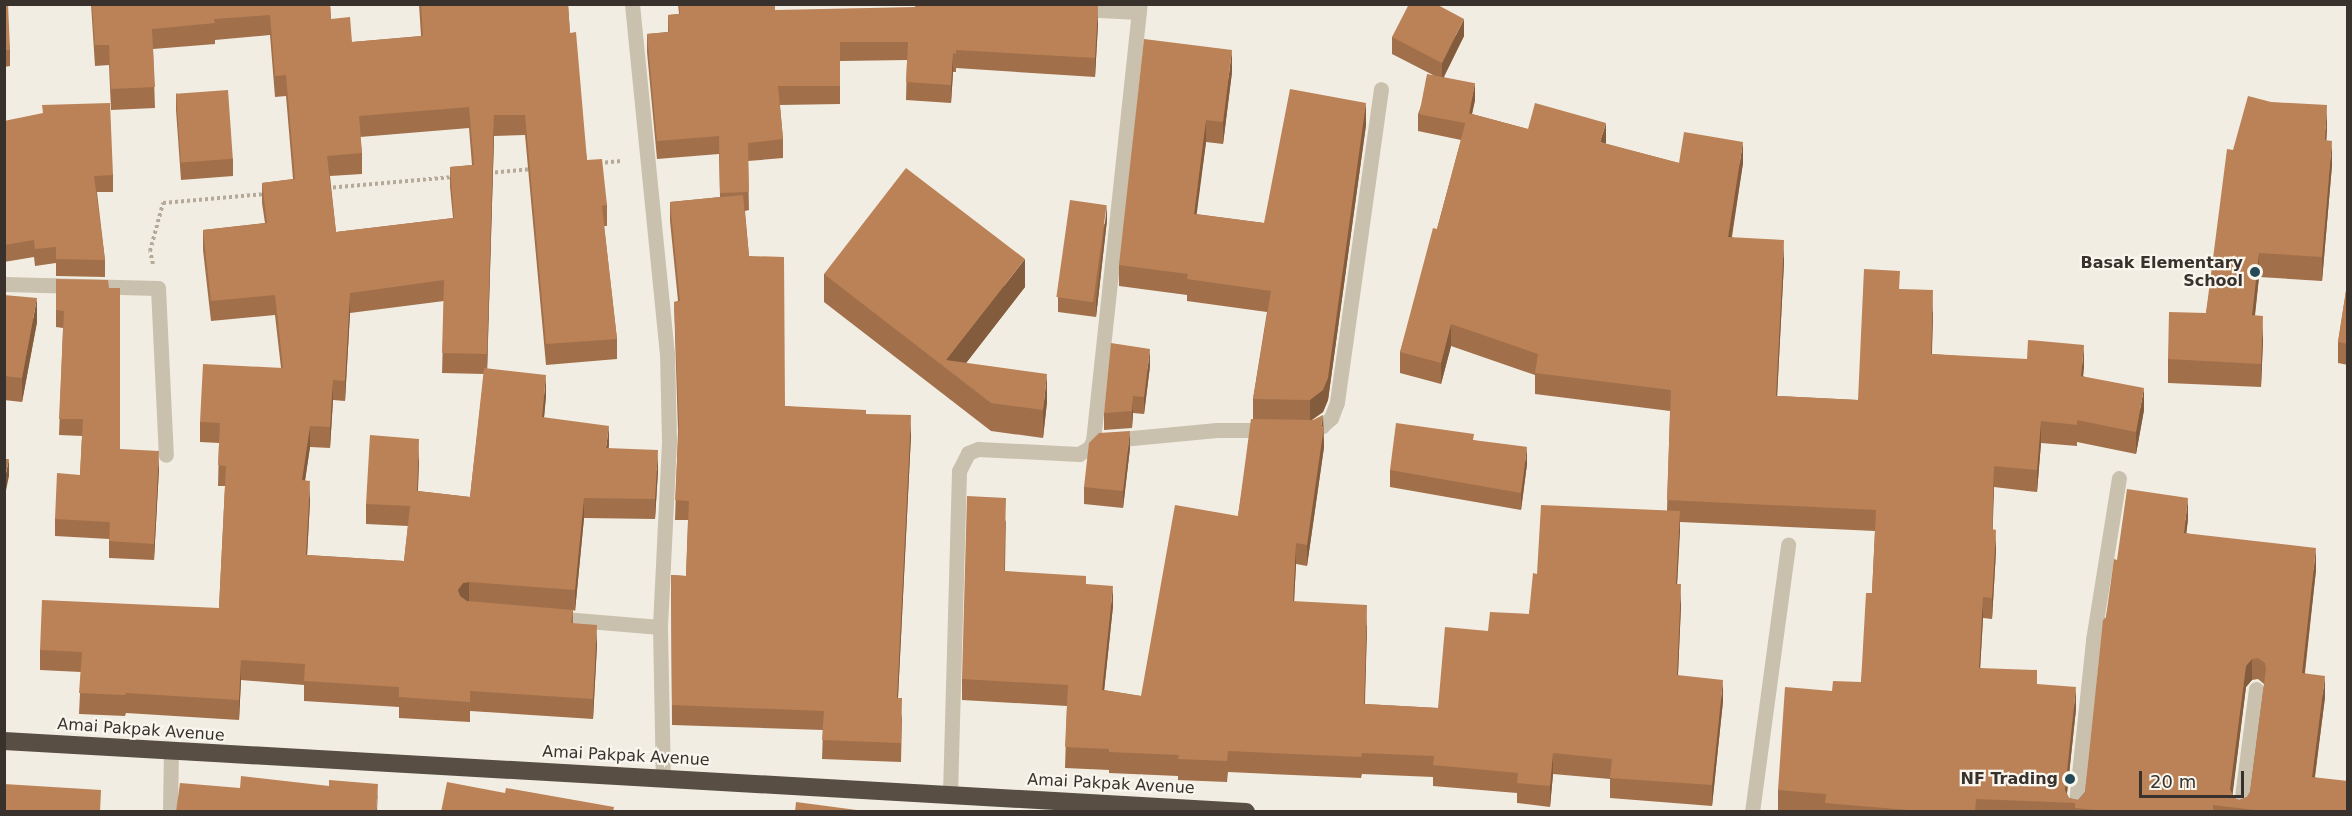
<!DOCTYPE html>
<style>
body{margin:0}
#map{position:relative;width:2352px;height:816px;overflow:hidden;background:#f2ede2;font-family:"DejaVu Sans",sans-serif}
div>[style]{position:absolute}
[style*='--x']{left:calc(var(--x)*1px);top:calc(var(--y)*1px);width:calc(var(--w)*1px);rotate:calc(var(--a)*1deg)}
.path>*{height:4px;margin-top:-2px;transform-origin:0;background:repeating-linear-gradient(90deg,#b5aa99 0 3px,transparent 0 6px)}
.minor>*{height:15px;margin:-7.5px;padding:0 7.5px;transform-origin:7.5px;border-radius:7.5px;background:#c9c0ae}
.highway>*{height:18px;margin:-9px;padding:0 9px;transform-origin:9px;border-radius:9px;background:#584e44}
.wall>*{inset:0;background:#a1704b}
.shaded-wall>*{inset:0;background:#835b3d}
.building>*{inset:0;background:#bb8257;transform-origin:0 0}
.dots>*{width:16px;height:16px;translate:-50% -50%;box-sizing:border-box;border:3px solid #f9f6ee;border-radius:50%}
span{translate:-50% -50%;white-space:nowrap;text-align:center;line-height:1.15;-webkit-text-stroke:4.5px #f9f6ee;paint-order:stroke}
.poi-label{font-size:16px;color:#39322c;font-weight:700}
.right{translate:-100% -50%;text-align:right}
.street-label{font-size:16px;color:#39322c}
.frame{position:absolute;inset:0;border:6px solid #39322c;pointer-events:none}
.scale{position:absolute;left:2139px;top:771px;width:105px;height:27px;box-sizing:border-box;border:3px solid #39322c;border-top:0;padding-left:8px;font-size:18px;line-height:21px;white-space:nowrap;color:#39322c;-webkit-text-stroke:4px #f9f6ee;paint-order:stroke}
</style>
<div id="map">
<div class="path">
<div style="--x:599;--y:163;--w:23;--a:-5"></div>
<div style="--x:489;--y:173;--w:43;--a:-5.3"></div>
<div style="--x:327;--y:188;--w:127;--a:-5"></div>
<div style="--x:153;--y:264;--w:13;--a:-103"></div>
<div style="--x:150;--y:251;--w:50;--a:-74.8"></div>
<div style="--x:163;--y:203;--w:103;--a:-5"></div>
</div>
<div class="minor">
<div style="--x:632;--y:4;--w:350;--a:84.3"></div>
<div style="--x:667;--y:352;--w:90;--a:88.7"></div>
<div style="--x:669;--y:442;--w:185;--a:92.8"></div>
<div style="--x:660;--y:627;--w:150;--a:88.9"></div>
<div style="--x:1079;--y:9;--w:60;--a:2.9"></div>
<div style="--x:4;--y:284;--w:154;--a:1.5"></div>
<div style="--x:158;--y:288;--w:167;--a:87.3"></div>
<div style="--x:1305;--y:431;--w:18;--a:-16"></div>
<div style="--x:1322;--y:426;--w:12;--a:-42"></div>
<div style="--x:1331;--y:418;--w:17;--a:-69"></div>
<div style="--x:1337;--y:402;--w:316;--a:-82"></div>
<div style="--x:1111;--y:440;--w:106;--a:-5.4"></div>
<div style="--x:1217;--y:430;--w:52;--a:0"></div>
<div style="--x:552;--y:618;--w:108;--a:4.8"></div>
<div style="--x:950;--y:794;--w:323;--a:-88.4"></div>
<div style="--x:959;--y:471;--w:20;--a:-63"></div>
<div style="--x:968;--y:453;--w:11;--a:-22"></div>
<div style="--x:978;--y:449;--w:101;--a:2.8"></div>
<div style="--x:1079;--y:454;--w:12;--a:-31"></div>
<div style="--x:1089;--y:448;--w:8;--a:-60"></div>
<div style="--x:1093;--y:441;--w:440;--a:-83.9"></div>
<div style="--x:170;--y:812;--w:61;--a:-89.1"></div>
<div style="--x:1752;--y:812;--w:270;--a:-82.3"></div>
<div style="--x:2075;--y:812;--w:173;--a:-84"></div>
<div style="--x:2093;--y:640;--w:164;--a:-80.9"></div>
<div style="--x:2240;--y:812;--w:124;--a:-82.6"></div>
</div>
<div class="highway">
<div style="--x:4;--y:741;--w:1244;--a:3.27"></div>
</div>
<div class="wall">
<div style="clip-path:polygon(4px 4px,10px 50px,10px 66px,4px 67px)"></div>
<div style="clip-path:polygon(evenodd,91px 4px,330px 4px,331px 19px,352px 42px,421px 36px,419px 4px,568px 4px,570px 33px,587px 160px,607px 205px,607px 226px,604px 226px,617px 339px,617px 359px,546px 365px,525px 135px,494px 136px,487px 369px,546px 396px,544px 418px,608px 448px,658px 471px,655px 519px,584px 518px,575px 611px,573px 610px,573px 623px,597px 645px,593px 719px,470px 711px,470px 722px,399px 718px,399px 707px,304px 701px,304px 685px,241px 680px,239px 720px,126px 713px,125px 716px,79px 714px,81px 672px,40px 670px,40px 650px,219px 608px,225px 486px,218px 486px,219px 443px,200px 442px,200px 422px,281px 368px,275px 315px,211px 321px,203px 250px,203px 230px,265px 223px,262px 203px,262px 183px,293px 179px,286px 96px,275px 97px,270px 35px,215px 40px,215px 44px,153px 49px,155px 108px,111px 110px,109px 65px,95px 66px,91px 4px,469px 128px,472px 165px,450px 167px,450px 187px,453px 218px,336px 232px,330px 176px,362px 174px,362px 153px,360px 137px,469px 128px,91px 4px,444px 301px,442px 373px,484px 374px,470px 497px,418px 491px,419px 459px,366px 504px,366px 524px,408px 526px,404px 561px,307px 555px,310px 501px,305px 480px,310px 447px,330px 448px,333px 400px,345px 401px,350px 313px,444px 301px)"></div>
<div style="clip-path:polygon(678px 4px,775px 4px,775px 10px,1098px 24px,1095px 77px,956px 68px,956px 72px,953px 72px,951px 103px,906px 100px,907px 60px,840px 61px,840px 104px,780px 105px,783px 139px,783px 158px,748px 161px,749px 210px,745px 211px,749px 256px,785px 406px,866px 414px,911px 435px,898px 698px,902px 718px,901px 762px,822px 759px,823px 730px,672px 725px,671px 575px,686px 576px,688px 520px,675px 520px,678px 431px,674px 302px,678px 301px,670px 221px,670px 202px,720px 197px,719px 154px,657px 159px,647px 52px,647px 34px,668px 32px,668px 15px,679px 14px)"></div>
<div style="clip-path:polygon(evenodd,1464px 36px,1444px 77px,1475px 100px,1472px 114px,1528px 129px,1606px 144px,1679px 163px,1743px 163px,1732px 237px,1784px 262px,1777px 396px,1858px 400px,1900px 289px,1933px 312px,1932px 354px,2084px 366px,2083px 376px,2144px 410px,2136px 454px,2077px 442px,2077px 446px,2041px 443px,2037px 492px,1994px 487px,1992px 529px,1996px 551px,1992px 619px,1983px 618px,1980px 668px,2037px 684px,2076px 709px,2067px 794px,2069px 798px,2078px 800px,2085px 792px,2106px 617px,2117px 560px,2188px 519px,2186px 533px,2316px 570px,2305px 673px,2325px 697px,2315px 777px,2348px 812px,1778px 812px,1778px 790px,1832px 691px,1861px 682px,1872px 593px,1875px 531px,1680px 522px,1677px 584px,1681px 605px,1678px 675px,1723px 701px,1712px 806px,1610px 798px,1610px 779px,1553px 774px,1550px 807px,1517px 803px,1517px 793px,1433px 786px,1433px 777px,1362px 774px,1361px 778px,1228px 772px,1227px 782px,1178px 780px,1178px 776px,1109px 773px,1109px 770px,1065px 768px,1067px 706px,962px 700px,962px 679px,1006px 519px,1005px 571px,1086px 584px,1113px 606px,1104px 690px,1141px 696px,1238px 516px,1253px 419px,1253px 399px,1267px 312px,1187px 301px,1187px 295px,1119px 286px,1119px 265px,1232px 72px,1223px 144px,1206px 142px,1196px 214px,1264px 223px,1366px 125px,1328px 400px,1323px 412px,1312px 420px,1323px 426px,1324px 447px,1307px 566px,1296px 564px,1294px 601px,1367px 626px,1365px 704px,1438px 708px,1488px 631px,1529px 614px,1537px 574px,1667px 511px,1670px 411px,1535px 394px,1535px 375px,1451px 346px,1441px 384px,1400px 373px,1400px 352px,1437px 229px,1461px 140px,1418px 131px,1418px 114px,1433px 75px,1392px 54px,1392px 37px,1464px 36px,2258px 679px,2264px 684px,2250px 792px,2247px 797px,2239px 800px,2234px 798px,2232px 795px,2246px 687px,2252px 680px,2258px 679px)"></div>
<div style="clip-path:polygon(176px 93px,233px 159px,233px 176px,181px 180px,176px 110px)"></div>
<div style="clip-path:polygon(4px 121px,113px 175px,113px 192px,97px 192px,105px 260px,105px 277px,56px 276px,56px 263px,35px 266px,34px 257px,4px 262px)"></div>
<div style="clip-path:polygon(2327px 129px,2326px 140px,2332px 165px,2322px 281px,2259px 277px,2255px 316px,2263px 340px,2261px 387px,2168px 383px,2168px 359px,2206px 313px,2233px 150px)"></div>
<div style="clip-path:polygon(1107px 220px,1096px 317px,1058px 312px,1058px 297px)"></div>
<div style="clip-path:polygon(824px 274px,1025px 287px,966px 363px,1047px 402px,1043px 438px,991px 431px,824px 302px)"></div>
<div style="clip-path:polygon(2348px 278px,2348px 365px,2338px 363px,2338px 342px)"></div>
<div style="clip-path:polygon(56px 279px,120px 449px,159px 468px,154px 560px,109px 558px,109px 539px,55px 536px,55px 519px,80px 475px,82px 436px,59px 435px,63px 328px,56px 327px)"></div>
<div style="clip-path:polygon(4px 295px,37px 322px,22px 402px,4px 400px)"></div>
<div style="clip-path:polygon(1150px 366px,1144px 414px,1133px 413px,1132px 428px,1104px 430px,1104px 413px)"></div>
<div style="clip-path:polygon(1474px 440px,1527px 464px,1521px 510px,1390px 487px,1390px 470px)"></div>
<div style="clip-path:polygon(1130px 448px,1123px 508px,1084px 504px,1084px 487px)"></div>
</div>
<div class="shaded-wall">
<div style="clip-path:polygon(1098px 6px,1098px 24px,1095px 77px,1095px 58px)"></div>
<div style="clip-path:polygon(1464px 19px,1464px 36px,1442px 80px,1442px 63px)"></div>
<div style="clip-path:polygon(1232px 50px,1232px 72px,1223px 144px,1223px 122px)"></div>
<div style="clip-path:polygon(953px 53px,953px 72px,951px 103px,951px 85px)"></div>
<div style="clip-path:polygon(1475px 83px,1475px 100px,1466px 141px,1466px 124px)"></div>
<div style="clip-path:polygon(1366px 103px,1366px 125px,1328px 400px,1323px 412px,1310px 421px,1310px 400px)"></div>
<div style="clip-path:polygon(2327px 105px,2327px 129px,2325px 164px,2325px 140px)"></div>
<div style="clip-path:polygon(494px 115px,494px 136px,487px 375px,487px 354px)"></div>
<div style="clip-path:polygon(1206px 120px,1206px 142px,1194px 235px,1194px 214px)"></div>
<div style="clip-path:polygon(1606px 123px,1606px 144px,1600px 142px)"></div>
<div style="clip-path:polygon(2332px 141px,2332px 165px,2322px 281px,2322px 257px)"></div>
<div style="clip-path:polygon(1743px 142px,1743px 163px,1728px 258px,1728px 237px)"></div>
<div style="clip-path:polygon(1107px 205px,1107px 220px,1096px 317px,1096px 302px)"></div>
<div style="clip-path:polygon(1784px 240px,1784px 262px,1776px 418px,1776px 396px)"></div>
<div style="clip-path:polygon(2259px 253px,2259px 277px,2252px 339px,2252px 315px)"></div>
<div style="clip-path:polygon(1025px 259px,1025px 287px,956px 376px,946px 360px)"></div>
<div style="clip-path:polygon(1933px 290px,1933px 312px,1931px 376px,1931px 354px)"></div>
<div style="clip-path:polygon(350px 293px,350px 313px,345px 401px,345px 381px)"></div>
<div style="clip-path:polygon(37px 298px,37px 322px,22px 402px,22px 378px)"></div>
<div style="clip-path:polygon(2263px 316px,2263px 340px,2261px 387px,2261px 364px)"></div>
<div style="clip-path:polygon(1451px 324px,1451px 346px,1441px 384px,1441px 363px)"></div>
<div style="clip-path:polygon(2084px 345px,2084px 366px,2081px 397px,2081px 376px)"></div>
<div style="clip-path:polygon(1150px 349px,1150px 366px,1144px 414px,1144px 397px)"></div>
<div style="clip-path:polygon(1047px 374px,1047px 402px,1043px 438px,1043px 410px)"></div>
<div style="clip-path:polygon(546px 375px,546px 396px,542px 438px,542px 417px)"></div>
<div style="clip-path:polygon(333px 380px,333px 400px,330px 448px,330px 427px)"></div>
<div style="clip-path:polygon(2144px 388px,2144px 410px,2136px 454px,2136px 432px)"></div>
<div style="clip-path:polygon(1133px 396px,1133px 413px,1132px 428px,1132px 411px)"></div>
<div style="clip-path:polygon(911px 415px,911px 435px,897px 717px,897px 698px)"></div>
<div style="clip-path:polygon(1323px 415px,1324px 447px,1307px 566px,1307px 545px)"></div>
<div style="clip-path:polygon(2041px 421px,2041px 443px,2037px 492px,2037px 470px)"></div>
<div style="clip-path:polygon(310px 426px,310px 447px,302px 501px,302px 480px)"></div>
<div style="clip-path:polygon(609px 426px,609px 446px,606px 469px,606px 448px)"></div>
<div style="clip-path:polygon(1130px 431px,1130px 448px,1123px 508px,1123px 491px)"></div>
<div style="clip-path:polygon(419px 439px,419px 459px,417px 511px,417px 491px)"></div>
<div style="clip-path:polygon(1527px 447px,1527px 464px,1521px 510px,1521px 493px)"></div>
<div style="clip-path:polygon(658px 450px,658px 471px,655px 519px,655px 499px)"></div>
<div style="clip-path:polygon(159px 451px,159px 468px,154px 560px,154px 544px)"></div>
<div style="clip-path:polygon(9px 459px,9px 476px,4px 500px,4px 483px)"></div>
<div style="clip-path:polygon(1994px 466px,1994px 487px,1992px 551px,1992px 529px)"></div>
<div style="clip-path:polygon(310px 481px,310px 501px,306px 576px,306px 555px)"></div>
<div style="clip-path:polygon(584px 498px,584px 518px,575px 611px,575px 590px)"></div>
<div style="clip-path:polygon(2188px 498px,2188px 519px,2184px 554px,2184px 533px)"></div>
<div style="clip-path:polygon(1680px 511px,1680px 532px,1676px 605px,1676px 584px)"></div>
<div style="clip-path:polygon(1996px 530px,1996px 551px,1992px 619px,1992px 598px)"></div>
<div style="clip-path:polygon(1296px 543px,1296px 564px,1293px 622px,1293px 601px)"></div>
<div style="clip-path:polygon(2316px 548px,2316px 570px,2302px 694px,2302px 673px)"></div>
<div style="clip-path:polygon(469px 582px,469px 602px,458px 611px,458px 590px,463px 583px)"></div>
<div style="clip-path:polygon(1681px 584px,1681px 605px,1677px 696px,1677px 675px)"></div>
<div style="clip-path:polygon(1113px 586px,1113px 606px,1102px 711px,1102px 690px)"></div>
<div style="clip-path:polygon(1983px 597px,1983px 618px,1979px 689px,1979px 668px)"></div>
<div style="clip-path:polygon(1367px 605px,1367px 626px,1364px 725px,1364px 704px)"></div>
<div style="clip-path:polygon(597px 625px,597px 645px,593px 719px,593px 699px)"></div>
<div style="clip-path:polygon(2252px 659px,2252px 680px,2246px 687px,2231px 807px,2230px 789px,2246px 666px)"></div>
<div style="clip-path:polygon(241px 660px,241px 680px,239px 720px,239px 700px)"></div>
<div style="clip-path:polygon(2325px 676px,2325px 697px,2312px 798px,2312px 777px)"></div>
<div style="clip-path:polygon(1723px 680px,1723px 701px,1712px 806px,1712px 785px)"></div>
<div style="clip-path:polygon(2076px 687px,2076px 709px,2066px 802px,2065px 790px)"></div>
<div style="clip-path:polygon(1553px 753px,1553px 774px,1550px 807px,1550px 786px)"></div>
<div style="clip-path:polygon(378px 784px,377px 812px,376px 812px)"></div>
</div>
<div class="building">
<div style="clip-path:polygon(4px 4px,8px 4px,10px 50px,4px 50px)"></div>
<div style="clip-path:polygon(evenodd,92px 4px,330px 4px,331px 19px,350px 17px,352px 42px,423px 36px,421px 4px,568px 4px,570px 33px,576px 32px,587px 160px,602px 159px,607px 205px,602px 206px,617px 339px,546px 344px,525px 115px,494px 115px,487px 354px,442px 353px,444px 280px,350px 293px,345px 381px,333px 380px,330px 427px,310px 426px,302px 480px,310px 481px,306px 555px,404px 561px,410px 506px,366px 504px,370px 435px,419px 439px,417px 491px,470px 497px,484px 368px,546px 375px,542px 417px,609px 426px,606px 448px,658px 450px,655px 499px,584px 498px,575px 590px,469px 582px,463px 583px,458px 590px,460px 596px,467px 601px,573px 610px,571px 623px,597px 625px,593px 699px,470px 691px,470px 702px,399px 697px,399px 687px,304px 681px,305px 664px,241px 660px,239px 700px,126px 693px,125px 695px,79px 693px,82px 652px,40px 650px,42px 600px,219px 608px,226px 466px,218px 465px,220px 423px,200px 422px,203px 364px,283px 368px,275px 295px,211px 301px,203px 230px,267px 223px,262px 183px,295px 179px,286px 75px,275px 76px,270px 15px,214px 19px,215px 23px,152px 29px,155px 87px,111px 89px,109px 45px,95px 45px,92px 4px,469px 107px,474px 165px,450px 167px,454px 218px,336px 232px,327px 156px,362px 153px,359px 116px,469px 107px)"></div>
<div style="clip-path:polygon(679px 4px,775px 4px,775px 10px,915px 7px,915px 4px,1081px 4px,1098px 6px,1095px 58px,956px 50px,956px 54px,953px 53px,951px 85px,906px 82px,908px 42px,840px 42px,840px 86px,778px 86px,783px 139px,748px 143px,749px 192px,720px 193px,719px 136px,657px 141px,647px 34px,669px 32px,668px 15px,680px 14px)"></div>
<div style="clip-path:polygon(1409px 4px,1436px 4px,1464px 19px,1442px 63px,1392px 37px)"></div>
<div style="clip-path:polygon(1144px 39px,1232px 50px,1223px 122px,1206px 120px,1194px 214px,1264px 223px,1290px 89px,1366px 103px,1328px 378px,1323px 390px,1310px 400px,1253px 399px,1271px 291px,1187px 279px,1188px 274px,1119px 265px)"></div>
<div style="left:1427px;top:74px;width:49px;height:41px;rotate:11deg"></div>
<div style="left:228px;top:90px;width:69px;height:52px;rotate:86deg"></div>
<div style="clip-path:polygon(2248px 96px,2271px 102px,2327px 105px,2325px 140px,2332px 141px,2322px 257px,2259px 253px,2252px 315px,2263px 316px,2261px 364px,2168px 359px,2169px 312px,2206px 313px,2227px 149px,2233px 150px)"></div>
<div style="clip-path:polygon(110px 103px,113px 175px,94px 176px,105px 260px,56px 259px,56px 247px,35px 249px,34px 240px,4px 245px,4px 121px,43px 113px,42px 105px)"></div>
<div style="clip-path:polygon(evenodd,1535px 103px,1606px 123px,1600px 142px,1679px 163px,1684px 132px,1743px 142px,1728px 237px,1784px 240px,1776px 396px,1858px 400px,1864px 269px,1900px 271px,1899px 289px,1933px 290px,1931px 354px,2027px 359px,2028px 340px,2084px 345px,2081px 376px,2144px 388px,2136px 432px,2077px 420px,2077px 425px,2041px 421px,2037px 470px,1994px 466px,1992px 529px,1996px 530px,1992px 598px,1983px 597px,1979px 668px,2037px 670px,2037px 684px,2076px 687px,2065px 790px,2069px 798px,2078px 800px,2085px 792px,2103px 620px,2106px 617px,2114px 559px,2117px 560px,2127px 489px,2188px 498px,2184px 533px,2316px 548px,2302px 673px,2325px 676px,2312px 777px,2348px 781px,2348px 812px,2271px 812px,2213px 805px,2213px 812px,2118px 812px,2075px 808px,2075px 803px,1976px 799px,1975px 812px,1920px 812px,1920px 811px,1825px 803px,1826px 794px,1778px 790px,1785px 687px,1832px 691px,1833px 681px,1861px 682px,1866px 593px,1872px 593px,1876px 510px,1667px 500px,1671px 390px,1535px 373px,1538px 354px,1451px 324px,1441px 363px,1400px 352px,1433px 228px,1437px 229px,1468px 113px,1528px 129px,1535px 103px,2258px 658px,2265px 663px,2266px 669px,2250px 792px,2247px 797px,2239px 800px,2234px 798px,2230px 789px,2246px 666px,2252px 659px,2258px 658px)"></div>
<div style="clip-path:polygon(906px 168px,1025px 259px,946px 360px,1047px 374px,1043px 410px,991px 403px,824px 274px)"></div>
<div style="clip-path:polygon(743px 195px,749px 256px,784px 257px,785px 406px,866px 410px,866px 414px,911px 415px,897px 698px,902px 698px,901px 743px,822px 740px,824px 711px,672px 705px,671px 575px,686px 576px,689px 501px,675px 500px,679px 422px,674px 302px,680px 301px,670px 202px)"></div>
<div style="left:1070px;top:200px;width:37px;height:98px;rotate:8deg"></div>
<div style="clip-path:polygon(2348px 278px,2348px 344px,2338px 342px)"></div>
<div style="clip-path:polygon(56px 279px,108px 280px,109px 288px,120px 288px,120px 449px,159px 451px,154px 544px,109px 541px,110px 522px,55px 519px,57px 473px,80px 475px,83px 419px,59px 419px,64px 311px,56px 310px)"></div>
<div style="clip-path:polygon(4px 295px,37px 298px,22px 378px,4px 376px)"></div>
<div style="clip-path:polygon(1111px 343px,1150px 349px,1144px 397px,1133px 396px,1132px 411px,1104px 413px)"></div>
<div style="clip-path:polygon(1323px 415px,1321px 426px,1324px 426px,1307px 545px,1296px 543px,1293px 601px,1367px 605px,1364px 704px,1438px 708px,1445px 627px,1488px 631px,1490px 612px,1529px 614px,1533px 573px,1537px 574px,1541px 505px,1680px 511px,1676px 584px,1681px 584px,1677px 675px,1723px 680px,1712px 785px,1610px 778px,1612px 759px,1553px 753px,1550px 786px,1517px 783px,1518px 773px,1433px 765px,1434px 756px,1362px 753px,1361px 757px,1228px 751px,1227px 761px,1178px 759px,1179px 755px,1109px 752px,1109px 749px,1065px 747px,1068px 685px,962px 679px,967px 496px,1006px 498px,1004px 571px,1086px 576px,1086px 584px,1113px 586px,1102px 690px,1141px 696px,1175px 505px,1238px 516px,1251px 419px,1313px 420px)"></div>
<div style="clip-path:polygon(1396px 423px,1474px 434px,1473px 440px,1527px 447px,1521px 493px,1390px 470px)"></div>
<div style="clip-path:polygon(1130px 431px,1123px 491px,1084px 487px,1089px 443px,1099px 433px)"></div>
<div style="clip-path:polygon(4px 459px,9px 459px,4px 483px)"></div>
<div style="clip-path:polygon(241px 776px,329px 786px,329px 780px,378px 784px,376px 812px,176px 812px,180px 783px,240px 788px)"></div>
<div style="clip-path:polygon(447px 782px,505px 793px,506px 788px,614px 807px,613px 812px,441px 812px)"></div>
<div style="clip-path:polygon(4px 784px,101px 790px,100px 812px,4px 812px)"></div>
<div style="clip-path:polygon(796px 802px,872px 812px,795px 812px)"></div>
</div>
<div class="dots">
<div style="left:2255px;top:272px;background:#254a57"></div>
<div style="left:2070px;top:779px;background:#254a57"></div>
</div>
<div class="poi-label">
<span class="right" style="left:2243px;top:272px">Basak Elementary<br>School</span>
<span class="right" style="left:2058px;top:779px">NF Trading</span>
</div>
<div class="street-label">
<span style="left:141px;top:730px;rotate:4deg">Amai Pakpak Avenue</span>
<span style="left:626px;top:756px;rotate:3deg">Amai Pakpak Avenue</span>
<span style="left:1111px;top:784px;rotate:3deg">Amai Pakpak Avenue</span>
</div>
<div class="frame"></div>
<div class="scale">20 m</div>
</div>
